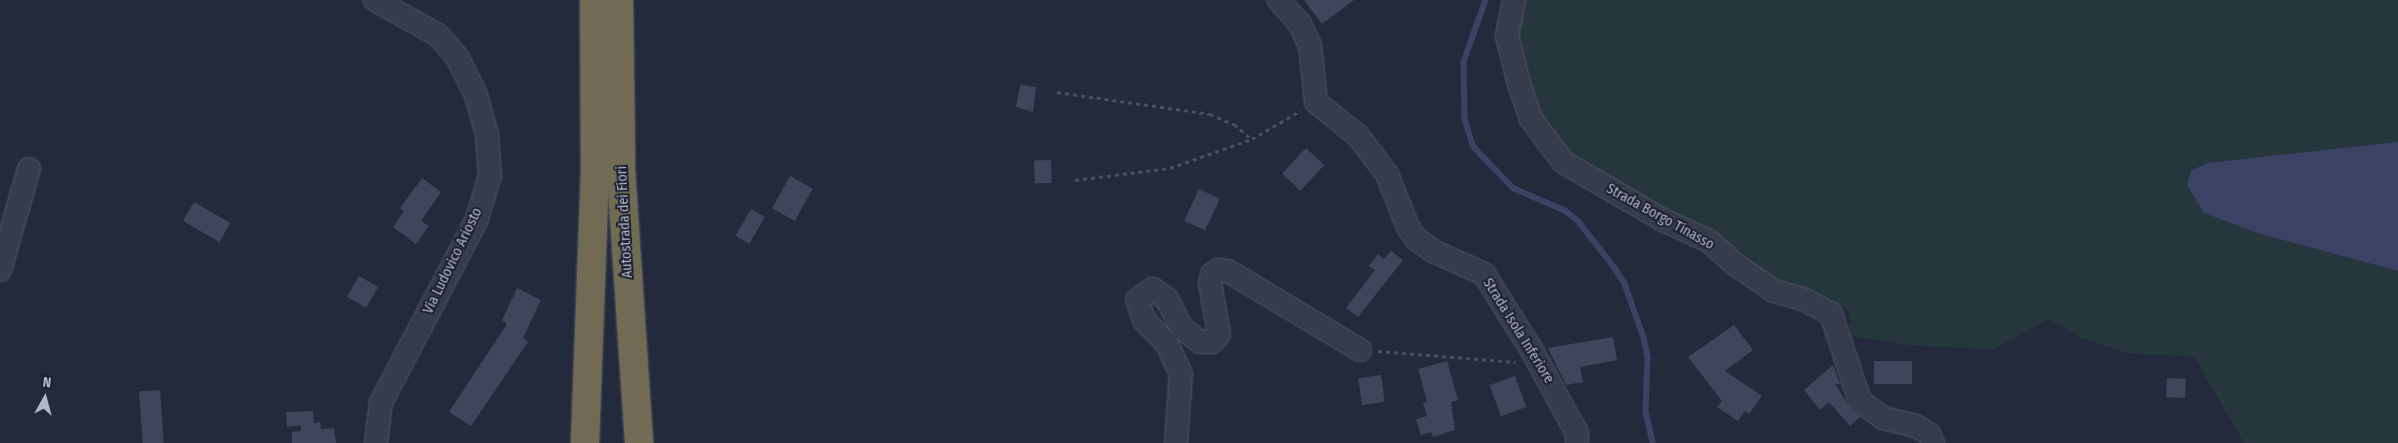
<!DOCTYPE html>
<style>
body{margin:0}
#map{position:relative;width:2398px;height:443px;overflow:hidden;background:#232a3c;font-family:"Fira Sans Condensed",sans-serif}
div>[style]{position:absolute}
[style*='--x']{left:calc(var(--x)*1px);top:calc(var(--y)*1px);width:calc(var(--w)*1px);rotate:calc(var(--a)*1deg)}
.green>*{inset:0;background:#25363d}
.water>*{inset:0;background:#394465}
.stream>*{height:5.5px;margin:-2.75px;padding:0 2.75px;transform-origin:2.75px;border-radius:2.75px;background:#394465}
.building>*{inset:0;background:#3f465c;transform-origin:0 0}
.path>*{height:3px;margin-top:-1.5px;transform-origin:0;background:repeating-linear-gradient(90deg,#43535a 0 4px,transparent 0 8px)}
.roads{filter:drop-shadow(0 0 1px #525767) drop-shadow(0 0 1px #525767)}
.minor>*{height:22px;margin:-11px;padding:0 11px;transform-origin:11px;border-radius:11px;background:#373c4c}
.highway>*{height:28px;margin:-14px;padding:0 14px;transform-origin:14px;border-radius:14px;background:#726b54}
span{translate:-50% -50%;white-space:nowrap;text-align:center;line-height:1.15;-webkit-text-stroke:4px #1c2131;paint-order:stroke}
.street-label{font-size:14px;color:#b3b7c8}
.north{position:absolute;left:20px;top:373px;width:50px;height:50px;-webkit-text-stroke:4px #1c2131;paint-order:stroke;rotate:7deg;font-size:14px;font-weight:700;line-height:20px;text-align:center;color:#b3b7c8}
.north::after{content:'';display:block;margin:auto;width:18px;height:22px;background:#b3b7c8;clip-path:polygon(50% 0,100% 100%,50% 72%,0 100%)}
</style>
<div id="map">
<div class="green">
<div style="clip-path:polygon(1517px 0,2398px 0,2398px 443px,2244px 443px,2194px 357px,2126px 353px,2080px 337px,2049px 319px,1992px 350px,1909px 345px,1848px 336px,1851px 322px,1847px 309px,1780px 287px,1713px 232px,1699px 224px,1654px 209px,1557px 145px,1520px 80px)"></div>
</div>
<div class="water">
<div style="clip-path:polygon(2398px 142px,2398px 271px,2261px 234px,2204px 213px,2187px 185px,2191px 171px,2207px 163px)"></div>
</div>
<div class="stream">
<div style="--x:1486;--y:0;--w:66;--a:109.5"></div>
<div style="--x:1464;--y:62;--w:57;--a:89"></div>
<div style="--x:1465;--y:119;--w:28;--a:73"></div>
<div style="--x:1473;--y:146;--w:58;--a:46.4"></div>
<div style="--x:1513;--y:188;--w:58;--a:23.5"></div>
<div style="--x:1566;--y:211;--w:17;--a:40"></div>
<div style="--x:1579;--y:222;--w:58;--a:52"></div>
<div style="--x:1615;--y:268;--w:19;--a:58"></div>
<div style="--x:1625;--y:284;--w:57;--a:70.6"></div>
<div style="--x:1644;--y:338;--w:19;--a:78"></div>
<div style="--x:1648;--y:357;--w:55;--a:92.1"></div>
<div style="--x:1646;--y:412;--w:32;--a:77"></div>
</div>
<div class="building">
<div style="clip-path:polygon(1304px 0,1354px 0,1322px 24px)"></div>
<div style="clip-path:polygon(1020px 85px,1036px 87px,1033px 112px,1016px 107px)"></div>
<div style="left:1306px;top:148px;width:25px;height:35px;rotate:43deg"></div>
<div style="left:1051px;top:160px;width:23px;height:17px;rotate:88deg"></div>
<div style="left:790px;top:176px;width:26px;height:37px;rotate:29deg"></div>
<div style="clip-path:polygon(422px 178px,441px 192px,421px 221px,429px 226px,416px 244px,393px 227px,404px 211px,400px 208px)"></div>
<div style="left:1199px;top:189px;width:23px;height:35px;rotate:25deg"></div>
<div style="left:194px;top:202px;width:42px;height:22px;rotate:30deg"></div>
<div style="left:751px;top:209px;width:16px;height:31px;rotate:30deg"></div>
<div style="clip-path:polygon(1391px 251px,1403px 260px,1358px 317px,1346px 308px,1375px 270px,1369px 266px,1378px 254px,1384px 259px)"></div>
<div style="left:359px;top:276px;width:22px;height:24px;rotate:30deg"></div>
<div style="clip-path:polygon(517px 288px,541px 300px,523px 338px,528px 342px,471px 426px,449px 412px,507px 324px,502px 320px)"></div>
<div style="clip-path:polygon(1734px 325px,1753px 350px,1725px 371px,1762px 396px,1749px 414px,1745px 411px,1738px 421px,1717px 407px,1722px 401px,1688px 357px)"></div>
<div style="clip-path:polygon(1613px 337px,1617px 360px,1580px 367px,1583px 382px,1566px 385px,1548px 348px)"></div>
<div style="clip-path:polygon(1447px 361px,1458px 400px,1451px 402px,1455px 430px,1433px 437px,1431px 432px,1421px 435px,1416px 419px,1427px 416px,1423px 403px,1427px 402px,1418px 369px)"></div>
<div style="left:1874px;top:361px;width:38px;height:23px"></div>
<div style="clip-path:polygon(1833px 365px,1840px 384px,1835px 384px,1852px 411px,1860px 417px,1850px 426px,1829px 402px,1820px 410px,1804px 390px)"></div>
<div style="left:1381px;top:375px;width:27px;height:23px;rotate:82deg"></div>
<div style="left:1515px;top:376px;width:33px;height:27px;rotate:70deg"></div>
<div style="left:2167px;top:378px;width:19px;height:19px;rotate:3deg"></div>
<div style="left:160px;top:390px;width:53px;height:21px;rotate:86deg"></div>
<div style="clip-path:polygon(313px 411px,314px 423px,320px 422px,321px 429px,334px 428px,336px 443px,292px 443px,292px 432px,301px 431px,301px 425px,287px 427px,286px 412px)"></div>
</div>
<div class="path">
<div style="--x:1057;--y:92;--w:155;--a:8.2"></div>
<div style="--x:1210;--y:114;--w:26;--a:23"></div>
<div style="--x:1234;--y:124;--w:23;--a:41"></div>
<div style="--x:1075;--y:180;--w:96;--a:-7.2"></div>
<div style="--x:1170;--y:168;--w:87;--a:-19.5"></div>
<div style="--x:1252;--y:139;--w:56;--a:-30.3"></div>
<div style="--x:1378;--y:351;--w:138;--a:4.6"></div>
</div>
<div class="roads">
<div class="minor">
<div style="--x:375;--y:0;--w:72;--a:29.1"></div>
<div style="--x:438;--y:35;--w:29;--a:49"></div>
<div style="--x:457;--y:57;--w:42;--a:63.4"></div>
<div style="--x:476;--y:95;--w:41;--a:74.6"></div>
<div style="--x:487;--y:135;--w:40;--a:85.7"></div>
<div style="--x:490;--y:175;--w:46;--a:106.5"></div>
<div style="--x:477;--y:219;--w:208;--a:117.6"></div>
<div style="--x:381;--y:403;--w:40;--a:97.1"></div>
<div style="--x:1279;--y:0;--w:32;--a:49"></div>
<div style="--x:1300;--y:24;--w:23;--a:65"></div>
<div style="--x:1310;--y:45;--w:57;--a:84"></div>
<div style="--x:1316;--y:102;--w:54;--a:39"></div>
<div style="--x:1358;--y:136;--w:48;--a:52.7"></div>
<div style="--x:1387;--y:174;--w:57;--a:68.4"></div>
<div style="--x:1408;--y:227;--w:14;--a:56"></div>
<div style="--x:1416;--y:239;--w:21;--a:35"></div>
<div style="--x:1433;--y:251;--w:56;--a:24.3"></div>
<div style="--x:1484;--y:274;--w:89;--a:57.9"></div>
<div style="--x:1531;--y:349;--w:96;--a:61.3"></div>
<div style="--x:1577;--y:433;--w:10;--a:90"></div>
<div style="--x:1514;--y:0;--w:37;--a:101"></div>
<div style="--x:1507;--y:36;--w:49;--a:76"></div>
<div style="--x:1519;--y:84;--w:37;--a:71"></div>
<div style="--x:1531;--y:119;--w:54;--a:53.3"></div>
<div style="--x:1563;--y:162;--w:116;--a:30.1"></div>
<div style="--x:1663;--y:220;--w:51;--a:24.5"></div>
<div style="--x:1709;--y:241;--w:36;--a:42"></div>
<div style="--x:1736;--y:265;--w:46;--a:34.4"></div>
<div style="--x:1774;--y:291;--w:32;--a:16"></div>
<div style="--x:1805;--y:300;--w:30;--a:28"></div>
<div style="--x:1831;--y:314;--w:92;--a:71.6"></div>
<div style="--x:1860;--y:401;--w:29;--a:36"></div>
<div style="--x:1883;--y:418;--w:34;--a:14"></div>
<div style="--x:1916;--y:426;--w:15;--a:32"></div>
<div style="--x:1929;--y:434;--w:10;--a:66"></div>
<div style="--x:0;--y:270;--w:105;--a:-74"></div>
<div style="--x:1176;--y:443;--w:69;--a:-85.9"></div>
<div style="--x:1181;--y:374;--w:33;--a:-115"></div>
<div style="--x:1167;--y:344;--w:33;--a:-134"></div>
<div style="--x:1144;--y:320;--w:21;--a:-109"></div>
<div style="--x:1137;--y:300;--w:19;--a:-35"></div>
<div style="--x:1153;--y:289;--w:17;--a:36"></div>
<div style="--x:1167;--y:299;--w:33;--a:63"></div>
<div style="--x:1182;--y:328;--w:23;--a:38"></div>
<div style="--x:1200;--y:342;--w:12;--a:0"></div>
<div style="--x:1212;--y:342;--w:11;--a:-49"></div>
<div style="--x:1219;--y:334;--w:52;--a:-100"></div>
<div style="--x:1210;--y:283;--w:9;--a:-77"></div>
<div style="--x:1212;--y:274;--w:7;--a:-34"></div>
<div style="--x:1218;--y:270;--w:10;--a:6"></div>
<div style="--x:1228;--y:271;--w:154;--a:30.9"></div>
</div>
<div class="highway">
<div style="--x:619;--y:0;--w:171;--a:89.3"></div>
<div style="--x:621;--y:171;--w:273;--a:86.2"></div>
<div style="--x:585;--y:443;--w:271;--a:-87.9"></div>
<div style="--x:595;--y:172;--w:172;--a:-90.3"></div>
</div>
</div>
<div class="street-label">
<span style="left:1660px;top:217px;rotate:29deg">Strada Borgo Tinasso</span>
<span style="left:625px;top:222px;rotate:-93deg">Autostrada dei Fiori</span>
<span style="left:453px;top:261px;rotate:-64deg">Via Ludovico Ariosto</span>
<span style="left:1518px;top:331px;rotate:58deg">Strada Isola Inferiore</span>
</div>
<div class="north">N</div>
</div>
